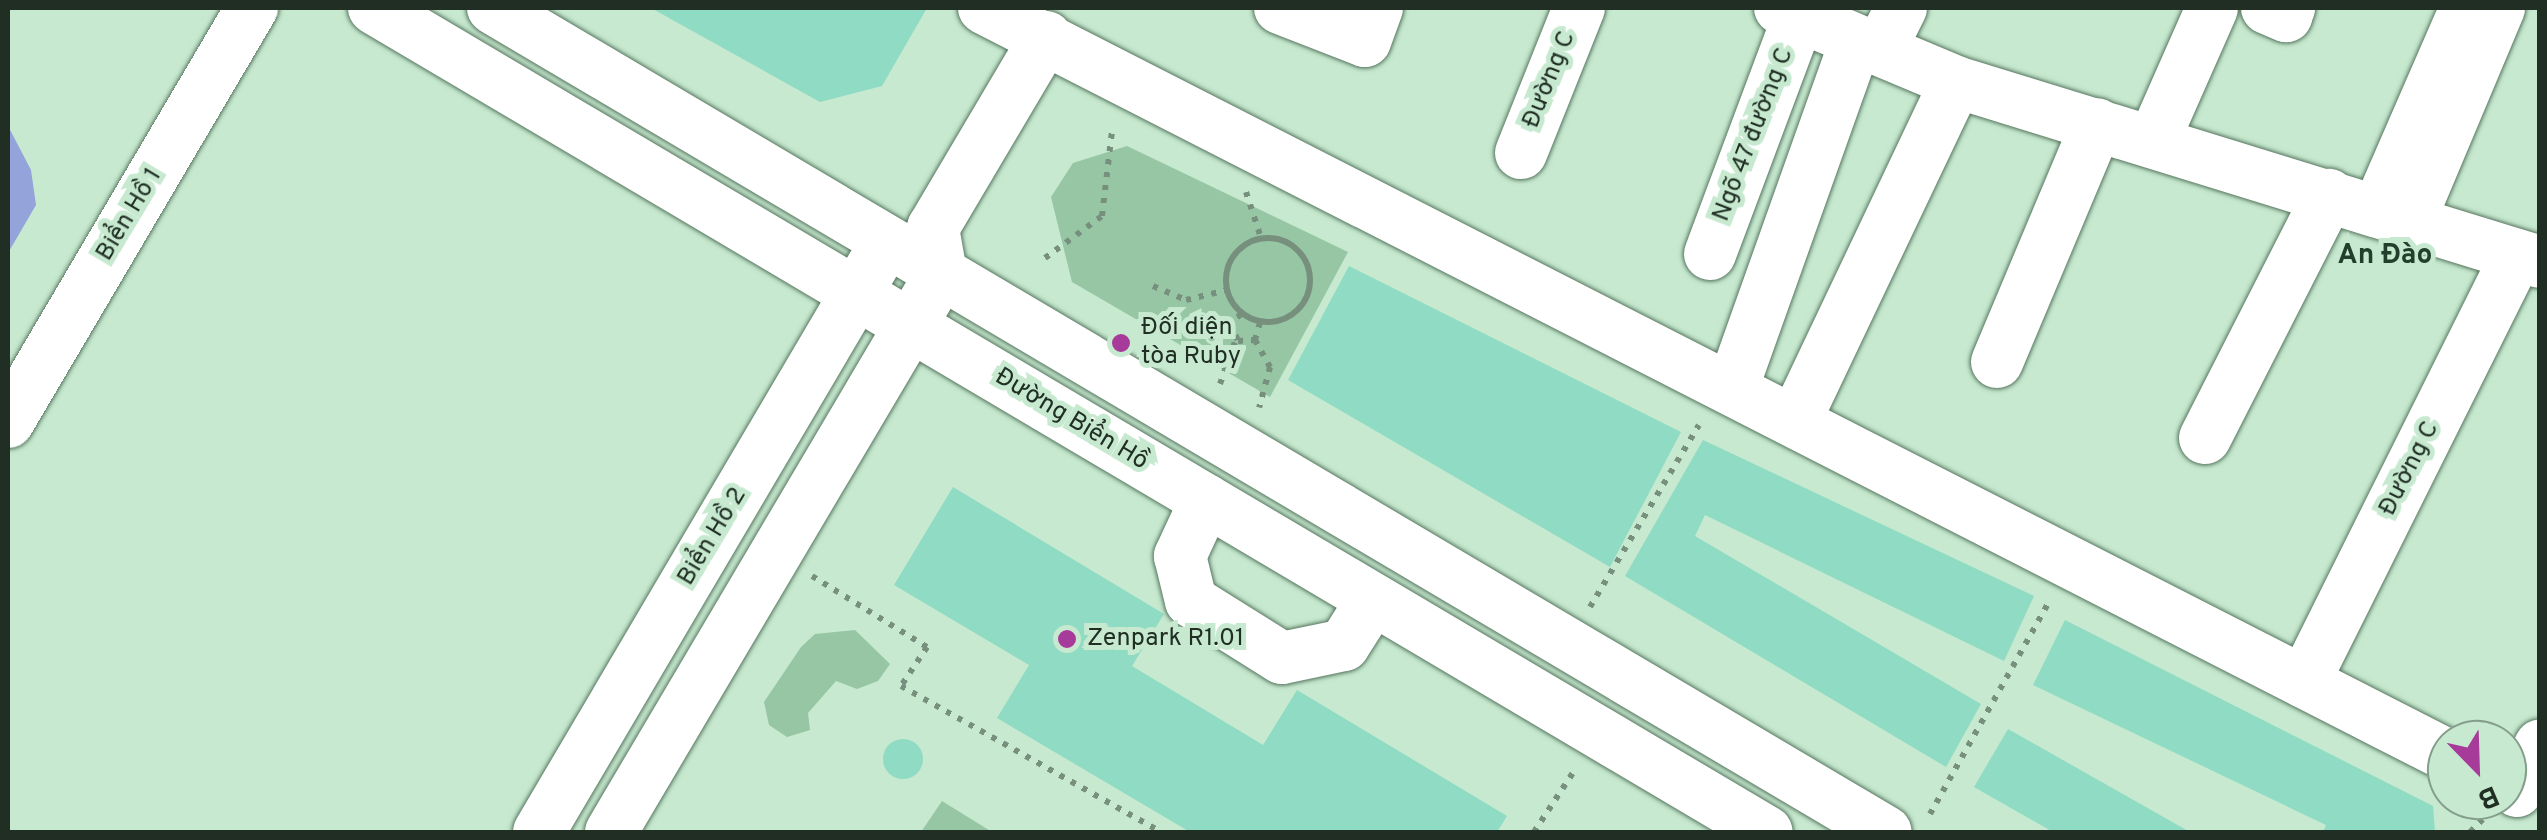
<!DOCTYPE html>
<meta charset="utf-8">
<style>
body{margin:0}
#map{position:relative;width:2547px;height:840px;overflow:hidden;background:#c6e9cf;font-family:Overpass,sans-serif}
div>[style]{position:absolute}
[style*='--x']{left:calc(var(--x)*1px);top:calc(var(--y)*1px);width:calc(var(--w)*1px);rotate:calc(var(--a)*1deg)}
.green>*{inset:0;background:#96c6a3}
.water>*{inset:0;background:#94a3da}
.building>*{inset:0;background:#90dbc4}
.round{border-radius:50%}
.path>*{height:6px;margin-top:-3px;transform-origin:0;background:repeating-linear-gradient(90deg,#77907d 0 5px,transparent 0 13px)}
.path>.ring{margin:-3px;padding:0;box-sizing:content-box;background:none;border:6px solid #77907d;border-radius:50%}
.roads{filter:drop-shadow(0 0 2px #57765f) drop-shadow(0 0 2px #57765f)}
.minor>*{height:52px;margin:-26px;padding:0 26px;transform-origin:26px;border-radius:26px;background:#fff}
.dots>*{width:28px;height:28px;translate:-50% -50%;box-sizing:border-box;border:5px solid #c6e9cf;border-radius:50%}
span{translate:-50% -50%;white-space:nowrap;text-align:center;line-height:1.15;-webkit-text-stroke:10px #c6e9cf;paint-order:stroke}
.street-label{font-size:25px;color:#202e24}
.poi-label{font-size:25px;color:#202e24}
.left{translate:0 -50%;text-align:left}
.neighbourhood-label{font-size:28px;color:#213f2a;font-weight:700}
.frame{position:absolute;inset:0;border:10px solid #202e24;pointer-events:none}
.north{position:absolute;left:2427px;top:720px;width:100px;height:100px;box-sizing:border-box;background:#c6e9cf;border:2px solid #849e8b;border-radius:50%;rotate:157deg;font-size:28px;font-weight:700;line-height:40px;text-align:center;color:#202e24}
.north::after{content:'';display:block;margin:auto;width:35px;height:45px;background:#a73b9a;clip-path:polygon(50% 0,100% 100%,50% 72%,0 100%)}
</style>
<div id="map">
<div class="green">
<div style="clip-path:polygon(1127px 146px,1348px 252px,1270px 397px,1072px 282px,1051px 197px,1073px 163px)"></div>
<div style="clip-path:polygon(855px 630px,890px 664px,878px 681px,857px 689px,836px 681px,808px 713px,810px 730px,787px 737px,769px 725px,764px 702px,801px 647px,815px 634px)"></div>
<div style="clip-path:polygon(942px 801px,992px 832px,921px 832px)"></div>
</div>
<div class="water">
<div style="clip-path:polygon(8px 126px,31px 170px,36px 205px,8px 253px)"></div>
</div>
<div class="building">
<div style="clip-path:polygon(651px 8px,927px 8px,882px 86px,820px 102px)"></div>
<div style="clip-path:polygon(1349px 266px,1681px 432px,1610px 567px,1288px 380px)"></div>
<div style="clip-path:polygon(1703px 440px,2034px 596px,2004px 661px,1705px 515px,1695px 536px,1981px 704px,1946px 767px,1625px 576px)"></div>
<div style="clip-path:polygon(953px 487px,1164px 614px,1132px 666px,1263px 745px,1297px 690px,1507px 816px,1497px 832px,1190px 832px,997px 718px,1029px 665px,894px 585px)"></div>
<div style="clip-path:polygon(2065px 620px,2433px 806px,2435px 832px,2323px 832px,2326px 825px,2033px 685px)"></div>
<div style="clip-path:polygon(2008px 729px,2190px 832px,2053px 832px,1974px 787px)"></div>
<div class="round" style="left:883px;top:739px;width:40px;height:40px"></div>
</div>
<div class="path">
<div style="--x:1246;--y:192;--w:48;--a:71.9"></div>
<div class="ring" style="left:1226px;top:238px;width:78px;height:78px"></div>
<div style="--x:1045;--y:258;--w:71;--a:-36.4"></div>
<div style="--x:1102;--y:216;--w:86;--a:-83.3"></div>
<div style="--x:1153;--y:286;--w:36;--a:23"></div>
<div style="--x:1186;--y:300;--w:42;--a:-13.7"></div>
<div style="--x:1241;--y:314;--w:13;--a:138"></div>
<div style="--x:1231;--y:323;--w:19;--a:69"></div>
<div style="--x:1238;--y:341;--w:17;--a:-3"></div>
<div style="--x:1255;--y:340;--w:18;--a:-74"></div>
<div style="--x:1255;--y:340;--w:31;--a:61"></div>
<div style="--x:1270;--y:367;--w:42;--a:105"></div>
<div style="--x:1220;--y:384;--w:48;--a:-70.4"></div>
<div style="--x:812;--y:576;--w:135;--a:31.7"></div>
<div style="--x:927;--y:647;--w:47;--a:123.7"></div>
<div style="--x:901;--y:686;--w:298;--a:29.3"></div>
<div style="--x:1590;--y:607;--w:212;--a:-59.1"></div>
<div style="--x:1930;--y:814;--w:245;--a:-60.7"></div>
<div style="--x:1534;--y:832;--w:73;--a:-56.7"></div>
<div style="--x:2470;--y:832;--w:18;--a:-45"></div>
</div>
<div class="roads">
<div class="minor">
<div style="--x:374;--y:8;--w:1618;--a:30.61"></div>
<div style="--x:493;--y:8;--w:1618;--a:30.61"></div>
<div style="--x:984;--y:8;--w:1643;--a:27.05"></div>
<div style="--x:1280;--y:8;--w:91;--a:21.2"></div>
<div style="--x:1365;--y:41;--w:35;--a:-70"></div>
<div style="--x:1780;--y:8;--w:191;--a:22.8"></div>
<div style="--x:1956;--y:82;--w:611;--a:17.13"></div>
<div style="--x:2267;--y:8;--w:21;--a:23"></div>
<div style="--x:2286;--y:16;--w:9;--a:-69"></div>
<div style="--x:1880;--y:50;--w:47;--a:-63.4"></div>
<div style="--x:2153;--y:142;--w:146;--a:-66.2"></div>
<div style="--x:1521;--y:153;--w:156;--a:-68.2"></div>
<div style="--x:2378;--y:210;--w:220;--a:-66.5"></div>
<div style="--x:2410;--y:220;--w:230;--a:-67.2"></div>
<div style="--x:1710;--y:254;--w:254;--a:-69.5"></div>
<div style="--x:941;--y:273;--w:46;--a:-100.1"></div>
<div style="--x:933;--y:228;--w:222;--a:-59.4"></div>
<div style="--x:1997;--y:362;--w:258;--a:-67.2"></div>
<div style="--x:1732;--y:389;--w:370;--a:-70.4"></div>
<div style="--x:1795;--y:421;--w:375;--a:-64.6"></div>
<div style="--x:8;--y:422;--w:481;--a:-59.5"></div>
<div style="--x:2205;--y:438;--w:273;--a:-63"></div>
<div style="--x:1206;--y:500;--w:62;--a:114.9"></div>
<div style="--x:1180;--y:556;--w:46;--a:76.3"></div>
<div style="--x:1191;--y:601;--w:107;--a:32.1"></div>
<div style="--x:1282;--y:658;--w:63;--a:-11.8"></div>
<div style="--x:1344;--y:645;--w:54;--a:-57.8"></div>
<div style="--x:2304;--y:682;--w:477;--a:-63.5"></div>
<div style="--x:2517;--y:791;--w:51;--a:-62.9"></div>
<div style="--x:539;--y:832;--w:658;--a:-59.5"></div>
<div style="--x:611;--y:832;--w:623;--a:-59.4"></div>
</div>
</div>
<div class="dots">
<div style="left:1121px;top:343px;background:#a73b9a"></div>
<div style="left:1067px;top:639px;background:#a73b9a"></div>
</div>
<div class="street-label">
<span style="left:1550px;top:80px;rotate:-68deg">Đường C</span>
<span style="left:1754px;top:135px;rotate:-69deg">Ngõ 47 đường C</span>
<span style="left:130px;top:215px;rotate:-59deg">Biển Hồ 1</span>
<span style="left:1071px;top:420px;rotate:31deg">Đường Biển Hồ</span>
<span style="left:2410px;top:469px;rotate:-63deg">Đường C</span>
<span style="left:713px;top:537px;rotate:-59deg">Biển Hồ 2</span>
</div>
<div class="poi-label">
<span class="left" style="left:1141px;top:343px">Đối diện<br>tòa Ruby</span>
<span class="left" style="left:1087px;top:639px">Zenpark R1.01</span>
</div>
<div class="neighbourhood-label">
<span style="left:2385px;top:256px">An Đào</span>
</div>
<div class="frame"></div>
<div class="north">B</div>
</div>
